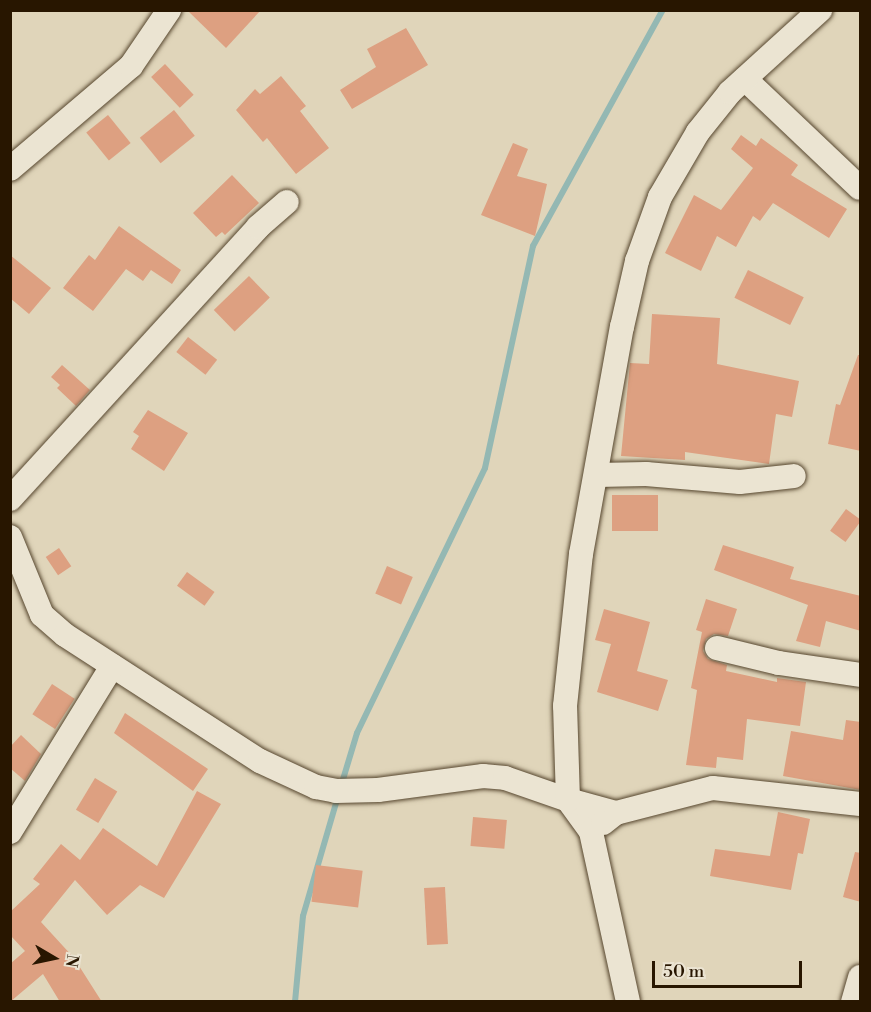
<!DOCTYPE html>
<style>
body{margin:0}
#map{position:relative;width:871px;height:1012px;overflow:hidden;background:#e0d5ba;font-family:"Libre Bodoni",serif}
div>[style]{position:absolute}
[style*='--x']{left:calc(var(--x)*1px);top:calc(var(--y)*1px);width:calc(var(--w)*1px);rotate:calc(var(--a)*1deg)}
.stream>*{height:6px;margin:-3px;padding:0 3px;transform-origin:3px;border-radius:3px;background:#94b8b3}
.building>*{inset:0;background:#dda081;transform-origin:0 0}
.roads{filter:drop-shadow(0 0 2px #56462e) drop-shadow(0 0 2px #56462e)}
.minor>*{height:24px;margin:-12px;padding:0 12px;transform-origin:12px;border-radius:12px;background:#ebe4d2}
span{translate:-50% -50%;white-space:nowrap;text-align:center;line-height:1.15;-webkit-text-stroke:4.5px #ebe4d2;paint-order:stroke}
.frame{position:absolute;inset:0;border:12px solid #281600;pointer-events:none}
.north{position:absolute;left:24px;top:928px;width:60px;height:60px;-webkit-text-stroke:4px #ebe4d2;paint-order:stroke;rotate:99deg;font-size:16px;font-weight:700;line-height:24px;text-align:center;color:#281600}
.north::after{content:'';display:block;margin:auto;width:21px;height:27px;background:#281600;clip-path:polygon(50% 0,100% 100%,50% 72%,0 100%)}
.scale{position:absolute;left:652px;top:961px;width:150px;height:27px;box-sizing:border-box;border:3px solid #281600;border-top:0;padding-left:8px;font-size:18px;line-height:21px;white-space:nowrap;color:#281600;-webkit-text-stroke:4px #ebe4d2;paint-order:stroke}
</style>
<div id="map">
<div class="stream">
<div style="--x:341;--y:786;--w:55;--a:-73.2"></div>
<div style="--x:357;--y:733;--w:294;--a:-64.2"></div>
<div style="--x:485;--y:468;--w:227;--a:-77.8"></div>
<div style="--x:533;--y:246;--w:269;--a:-61.2"></div>
<div style="--x:295;--y:1002;--w:86;--a:-84.7"></div>
<div style="--x:303;--y:916;--w:125;--a:-73.7"></div>
</div>
<div class="building">
<div style="clip-path:polygon(187px 10px,261px 10px,226px 48px)"></div>
<div style="clip-path:polygon(406px 28px,428px 65px,352px 109px,340px 90px,376px 67px,367px 49px)"></div>
<div style="left:165px;top:64px;width:42px;height:19px;rotate:47deg"></div>
<div style="clip-path:polygon(281px 76px,306px 106px,300px 111px,329px 148px,296px 174px,267px 138px,263px 142px,236px 110px,255px 89px,260px 94px)"></div>
<div style="left:174px;top:110px;width:33px;height:44px;rotate:51deg"></div>
<div style="left:108px;top:115px;width:36px;height:28px;rotate:51deg"></div>
<div style="clip-path:polygon(741px 135px,756px 146px,761px 138px,798px 165px,791px 175px,847px 209px,829px 238px,773px 203px,760px 221px,753px 216px,736px 247px,717px 236px,701px 271px,665px 253px,694px 195px,721px 210px,753px 168px,731px 149px)"></div>
<div style="clip-path:polygon(513px 143px,528px 149px,517px 176px,547px 184px,535px 236px,481px 215px)"></div>
<div style="clip-path:polygon(232px 175px,259px 203px,225px 235px,222px 232px,216px 237px,193px 213px)"></div>
<div style="clip-path:polygon(119px 226px,181px 270px,172px 284px,151px 270px,143px 281px,126px 269px,93px 311px,63px 288px,89px 255px,95px 260px)"></div>
<div style="clip-path:polygon(10px 255px,51px 288px,29px 314px,10px 298px)"></div>
<div style="left:748px;top:270px;width:62px;height:31px;rotate:26deg"></div>
<div style="left:249px;top:276px;width:30px;height:49px;rotate:46deg"></div>
<div style="clip-path:polygon(652px 314px,720px 318px,717px 364px,799px 381px,792px 417px,776px 414px,769px 464px,685px 452px,685px 460px,621px 456px,630px 363px,649px 364px)"></div>
<div style="left:188px;top:337px;width:37px;height:19px;rotate:38deg"></div>
<div style="clip-path:polygon(858px 355px,861px 355px,861px 451px,828px 444px,836px 404px,840px 405px)"></div>
<div style="clip-path:polygon(62px 365px,90px 390px,76px 406px,57px 388px,60px 385px,51px 377px)"></div>
<div style="clip-path:polygon(148px 410px,188px 433px,164px 471px,131px 449px,139px 436px,133px 432px)"></div>
<div style="left:612px;top:495px;width:46px;height:36px"></div>
<div style="left:846px;top:509px;width:19px;height:27px;rotate:36deg"></div>
<div style="clip-path:polygon(723px 545px,794px 567px,790px 579px,861px 596px,861px 631px,826px 621px,820px 647px,796px 641px,808px 605px,714px 570px)"></div>
<div style="left:59px;top:548px;width:22px;height:16px;rotate:56deg"></div>
<div style="left:387px;top:566px;width:28px;height:30px;rotate:23deg"></div>
<div style="left:187px;top:572px;width:34px;height:17px;rotate:36deg"></div>
<div style="clip-path:polygon(706px 599px,737px 609px,728px 636px,714px 634px,706px 639px,703px 651px,708px 659px,727px 665px,726px 671px,777px 682px,777px 678px,806px 682px,800px 726px,747px 719px,743px 760px,717px 757px,716px 768px,686px 765px,697px 690px,691px 688px,702px 632px,696px 630px)"></div>
<div style="clip-path:polygon(604px 609px,650px 622px,637px 671px,668px 680px,658px 711px,597px 692px,611px 644px,595px 640px)"></div>
<div style="left:52px;top:684px;width:27px;height:36px;rotate:33deg"></div>
<div style="clip-path:polygon(125px 713px,208px 769px,193px 791px,114px 733px)"></div>
<div style="clip-path:polygon(846px 720px,861px 722px,861px 790px,783px 776px,791px 731px,843px 740px)"></div>
<div style="clip-path:polygon(21px 735px,41px 754px,25px 781px,10px 768px,10px 747px)"></div>
<div style="left:95px;top:778px;width:26px;height:37px;rotate:31deg"></div>
<div style="clip-path:polygon(197px 791px,221px 804px,164px 898px,140px 885px,107px 915px,75px 880px,41px 922px,74px 958px,102px 1002px,60px 1002px,43px 974px,10px 1002px,10px 964px,25px 951px,10px 935px,10px 912px,40px 884px,33px 879px,61px 844px,80px 860px,103px 828px,157px 866px)"></div>
<div style="clip-path:polygon(778px 812px,810px 819px,803px 854px,798px 853px,791px 890px,710px 876px,715px 849px,770px 856px)"></div>
<div style="left:473px;top:817px;width:34px;height:29px;rotate:5deg"></div>
<div style="clip-path:polygon(855px 852px,861px 853px,861px 902px,843px 897px)"></div>
<div style="left:316px;top:865px;width:47px;height:37px;rotate:7deg"></div>
<div style="left:445px;top:887px;width:57px;height:21px;rotate:87deg"></div>
</div>
<div class="roads">
<div class="minor">
<div style="--x:745;--y:79;--w:158;--a:43.5"></div>
<div style="--x:10;--y:169;--w:159;--a:-40.4"></div>
<div style="--x:131;--y:66;--w:68;--a:-55.8"></div>
<div style="--x:597;--y:475;--w:49;--a:-1.2"></div>
<div style="--x:646;--y:474;--w:94;--a:4.9"></div>
<div style="--x:740;--y:482;--w:54;--a:-6.3"></div>
<div style="--x:10;--y:499;--w:368;--a:-47.6"></div>
<div style="--x:258;--y:227;--w:38;--a:-41"></div>
<div style="--x:10;--y:537;--w:84;--a:67.7"></div>
<div style="--x:42;--y:615;--w:30;--a:41"></div>
<div style="--x:65;--y:635;--w:232;--a:32.9"></div>
<div style="--x:260;--y:761;--w:62;--a:24.9"></div>
<div style="--x:316;--y:787;--w:20;--a:11"></div>
<div style="--x:336;--y:791;--w:42;--a:-1.4"></div>
<div style="--x:378;--y:790;--w:106;--a:-7.6"></div>
<div style="--x:483;--y:776;--w:22;--a:5"></div>
<div style="--x:505;--y:778;--w:67;--a:19.2"></div>
<div style="--x:568;--y:800;--w:39;--a:54"></div>
<div style="--x:591;--y:832;--w:174;--a:77.7"></div>
<div style="--x:717;--y:648;--w:64;--a:13.6"></div>
<div style="--x:779;--y:663;--w:82;--a:8.4"></div>
<div style="--x:616;--y:813;--w:50;--a:-164.8"></div>
<div style="--x:568;--y:800;--w:94;--a:-91.8"></div>
<div style="--x:565;--y:706;--w:153;--a:-84"></div>
<div style="--x:581;--y:554;--w:231;--a:-79.8"></div>
<div style="--x:622;--y:327;--w:68;--a:-77.2"></div>
<div style="--x:637;--y:261;--w:68;--a:-70.2"></div>
<div style="--x:660;--y:197;--w:75;--a:-59.7"></div>
<div style="--x:698;--y:132;--w:51;--a:-51.3"></div>
<div style="--x:730;--y:92;--w:122;--a:-42.3"></div>
<div style="--x:603;--y:823;--w:16;--a:-38"></div>
<div style="--x:616;--y:813;--w:100;--a:-14.5"></div>
<div style="--x:713;--y:788;--w:148;--a:6.2"></div>
<div style="--x:10;--y:832;--w:195;--a:-58.4"></div>
<div style="--x:853;--y:1002;--w:26;--a:-74"></div>
</div>
</div>
<div class="frame"></div>
<div class="north">N</div>
<div class="scale">50 m</div>
</div>
